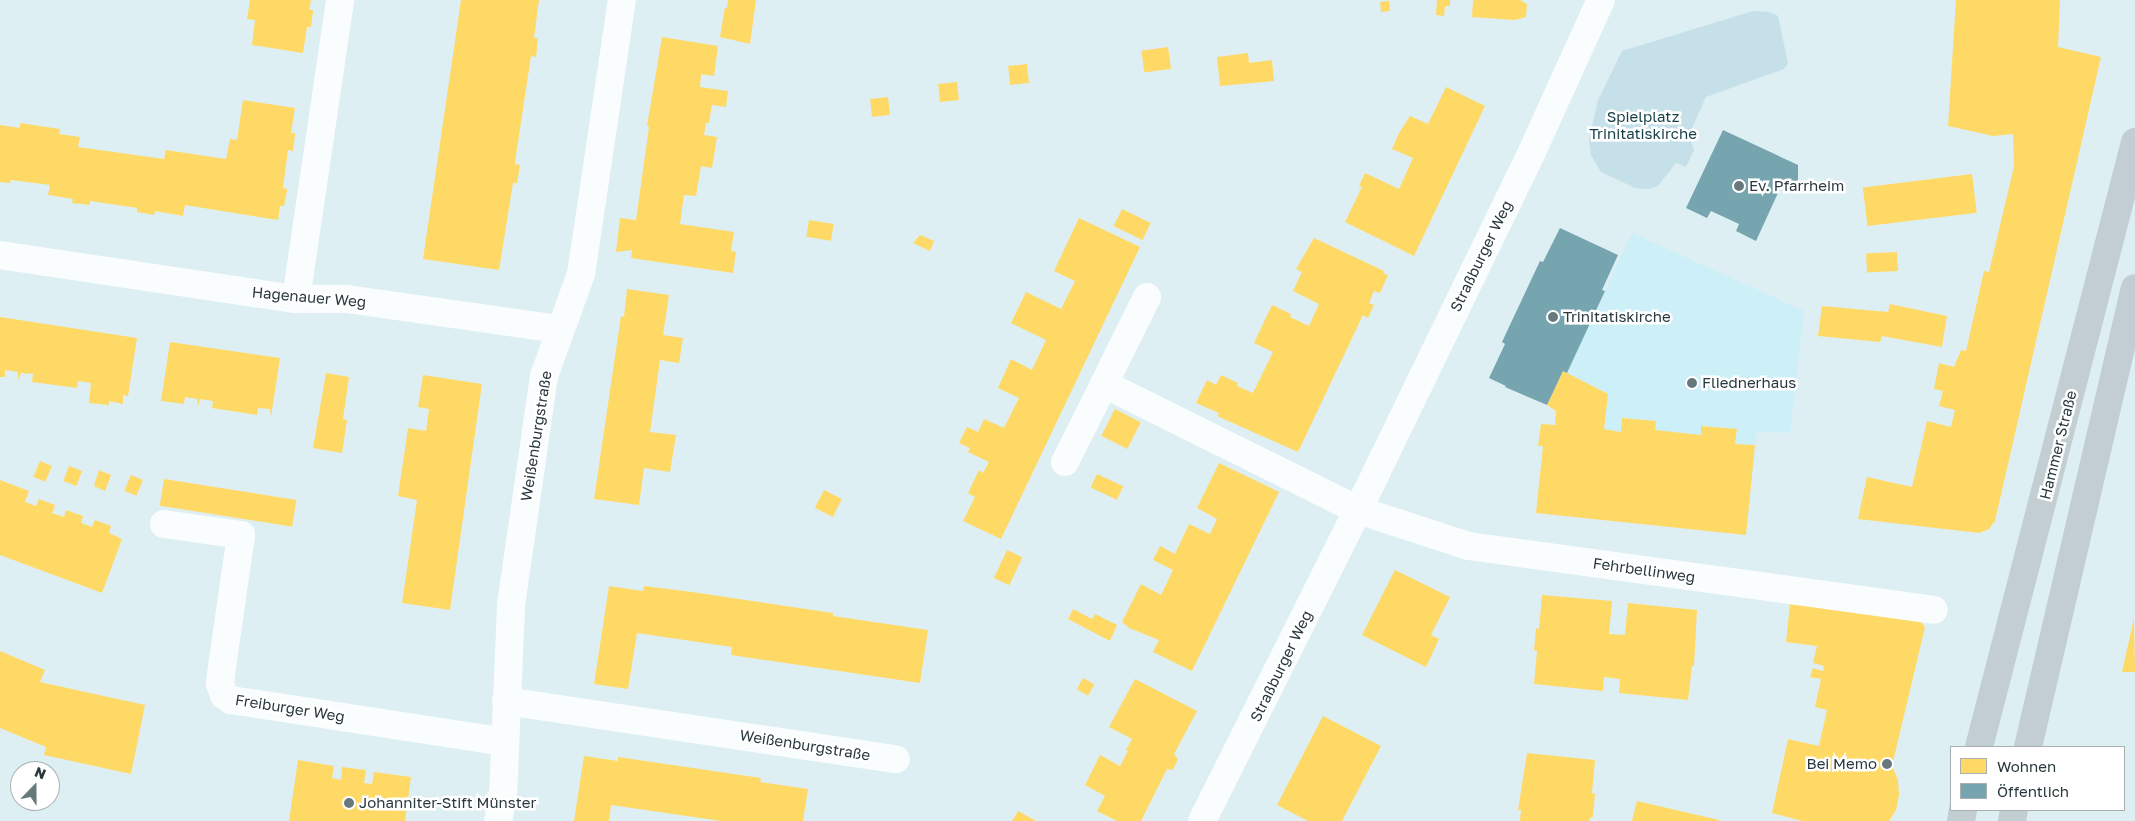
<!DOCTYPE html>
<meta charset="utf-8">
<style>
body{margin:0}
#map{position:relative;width:2135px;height:821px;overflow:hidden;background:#deeff4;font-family:"Golos Text",sans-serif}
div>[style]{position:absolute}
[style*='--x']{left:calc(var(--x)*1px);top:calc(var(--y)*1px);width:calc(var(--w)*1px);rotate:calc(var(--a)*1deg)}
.built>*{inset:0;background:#cceff8}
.green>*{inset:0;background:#c5e0e8}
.homes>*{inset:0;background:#ffd966;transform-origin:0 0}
.public>*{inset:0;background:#76a5af}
.minor>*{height:28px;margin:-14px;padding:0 14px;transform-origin:14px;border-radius:14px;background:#fafdfd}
.major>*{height:28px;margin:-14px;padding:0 14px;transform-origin:14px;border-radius:14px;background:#c2ced2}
.dots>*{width:14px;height:14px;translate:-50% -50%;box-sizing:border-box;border:2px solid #fff;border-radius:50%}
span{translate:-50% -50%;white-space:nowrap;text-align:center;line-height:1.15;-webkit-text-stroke:5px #fff;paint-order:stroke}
.park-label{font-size:15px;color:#153e47}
.poi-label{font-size:15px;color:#29393d}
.left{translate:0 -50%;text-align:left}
.right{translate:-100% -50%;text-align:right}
.street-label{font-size:15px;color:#29393d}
.legend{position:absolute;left:1950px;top:746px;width:175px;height:65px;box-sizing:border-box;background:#fff;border:1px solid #a9b0b1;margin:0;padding:6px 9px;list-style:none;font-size:15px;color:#29393d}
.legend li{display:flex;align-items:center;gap:10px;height:25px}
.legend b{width:25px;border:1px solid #a9b0b1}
.north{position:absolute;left:10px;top:761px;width:50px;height:50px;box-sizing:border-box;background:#fff;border:1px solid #a9b0b1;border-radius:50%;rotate:22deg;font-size:14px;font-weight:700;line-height:20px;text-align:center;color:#29393d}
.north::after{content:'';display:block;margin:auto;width:18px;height:22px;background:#68797d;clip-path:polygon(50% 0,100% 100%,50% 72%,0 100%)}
</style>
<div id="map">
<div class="built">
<div style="clip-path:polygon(1632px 233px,1804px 311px,1790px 433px,1757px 431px,1746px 535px,1655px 430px,1656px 421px,1622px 418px,1621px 432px,1604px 429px,1608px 394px,1567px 373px)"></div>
</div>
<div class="green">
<div style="clip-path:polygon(1753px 11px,1770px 12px,1778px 16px,1788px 63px,1784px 69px,1706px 97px,1692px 128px,1691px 142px,1694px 150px,1686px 167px,1676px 163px,1658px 186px,1648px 189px,1635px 188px,1601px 172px,1591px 155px,1589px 140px,1598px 100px,1622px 51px)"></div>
</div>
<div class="homes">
<div style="clip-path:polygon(250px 0,311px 0,309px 10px,313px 10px,313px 12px,311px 27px,307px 27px,303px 53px,252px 45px,255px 20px,247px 19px)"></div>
<div style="clip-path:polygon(461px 0,539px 0,534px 38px,538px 38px,536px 57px,531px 56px,515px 162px,515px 164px,520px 165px,517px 183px,513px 183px,499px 270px,423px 259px)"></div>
<div style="clip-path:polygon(728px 0,756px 0,750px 44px,720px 37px,725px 7px,727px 8px)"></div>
<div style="clip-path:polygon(1437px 0,1450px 0,1450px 6px,1445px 6px,1444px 16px,1436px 15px)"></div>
<div style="clip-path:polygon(1473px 0,1520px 0,1527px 4px,1526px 17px,1515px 20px,1472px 17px)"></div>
<div style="clip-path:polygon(1956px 0,2060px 0,2058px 47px,2101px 57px,1995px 521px,1989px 529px,1979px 533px,1858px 519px,1867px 477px,1912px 487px,1927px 421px,1951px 427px,1955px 410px,1939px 406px,1943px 391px,1934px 389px,1939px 363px,1954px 367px,1961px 350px,1966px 351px,1984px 271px,1989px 272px,2014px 166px,2013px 134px,1993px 136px,1948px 126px)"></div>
<div style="left:1389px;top:1px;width:10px;height:9px;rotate:84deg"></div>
<div style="clip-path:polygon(662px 37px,718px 46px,714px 76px,701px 74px,700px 87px,728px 91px,726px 107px,712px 105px,709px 123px,706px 123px,704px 135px,717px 137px,712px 168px,701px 166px,696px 196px,684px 195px,680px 224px,734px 232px,731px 251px,736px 252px,733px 273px,631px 258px,632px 250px,616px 252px,620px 218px,636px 220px,649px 127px,647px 126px)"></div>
<div style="left:1168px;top:47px;width:22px;height:27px;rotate:82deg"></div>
<div style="clip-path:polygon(1248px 53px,1249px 63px,1272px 60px,1274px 81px,1220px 86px,1217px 57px)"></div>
<div style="left:1027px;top:64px;width:19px;height:19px;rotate:84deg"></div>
<div style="left:957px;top:82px;width:18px;height:19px;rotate:84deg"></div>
<div style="clip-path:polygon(1446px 87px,1485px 106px,1414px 256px,1345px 222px,1362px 187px,1359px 186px,1365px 173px,1399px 189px,1413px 158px,1392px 149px,1399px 133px,1410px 116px,1428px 124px)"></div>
<div style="left:888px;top:97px;width:18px;height:18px;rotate:84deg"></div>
<div style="clip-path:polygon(243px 100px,295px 108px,291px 133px,295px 133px,295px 135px,293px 151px,288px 150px,283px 188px,287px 189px,287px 191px,284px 206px,280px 206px,278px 220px,185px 205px,183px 216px,155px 211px,154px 215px,137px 212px,137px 208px,90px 201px,90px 205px,72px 203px,73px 199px,48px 195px,50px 185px,11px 180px,10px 183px,0 182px,0 125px,20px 128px,20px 123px,60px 129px,59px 134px,80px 137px,78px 147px,164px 159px,166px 150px,226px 159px,230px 139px,237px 140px)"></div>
<div style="left:1972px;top:174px;width:39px;height:110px;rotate:83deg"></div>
<div style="left:1122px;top:209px;width:32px;height:19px;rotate:26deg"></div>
<div style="clip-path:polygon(1079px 218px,1140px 247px,1001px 539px,963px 521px,975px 497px,968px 493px,979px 470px,983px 473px,989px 462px,968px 452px,970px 448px,959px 443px,967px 427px,978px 432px,984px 419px,1004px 428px,1019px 398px,998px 388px,1011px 359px,1032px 370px,1046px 340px,1011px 323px,1026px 292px,1061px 309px,1075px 281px,1054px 271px)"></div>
<div style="left:809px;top:220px;width:25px;height:17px;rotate:9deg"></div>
<div style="clip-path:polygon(920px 235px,934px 241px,930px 251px,913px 243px)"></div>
<div style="clip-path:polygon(1314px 238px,1384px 271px,1383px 273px,1388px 275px,1380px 293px,1374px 291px,1369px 303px,1374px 305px,1368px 318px,1363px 315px,1298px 452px,1217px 416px,1219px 413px,1196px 403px,1207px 380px,1216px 385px,1221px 375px,1238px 383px,1237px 386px,1253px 393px,1273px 352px,1254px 343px,1272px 305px,1291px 314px,1290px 317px,1309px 326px,1319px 304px,1293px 291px,1302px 272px,1296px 269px)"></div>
<div style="left:1897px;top:252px;width:19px;height:31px;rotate:87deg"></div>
<div style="clip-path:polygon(627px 289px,669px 295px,663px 335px,683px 338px,679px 363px,660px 360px,650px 432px,676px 435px,670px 472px,644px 468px,639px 505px,594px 499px,621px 316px,624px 317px)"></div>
<div style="clip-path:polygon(1890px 304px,1947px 316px,1942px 347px,1882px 336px,1880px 342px,1818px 336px,1822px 306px,1888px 312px)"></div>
<div style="clip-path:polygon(0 317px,137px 338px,128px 396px,123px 395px,123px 404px,109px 401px,109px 405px,89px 403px,91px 383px,78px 381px,77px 388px,32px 382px,33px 374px,21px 373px,18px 380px,18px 372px,5px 370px,5px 377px,0 377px)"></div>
<div style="clip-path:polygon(170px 342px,280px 358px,271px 417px,270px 409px,258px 408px,257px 415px,212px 408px,213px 401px,200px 399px,198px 406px,197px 399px,185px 397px,184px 404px,161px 401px)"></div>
<div style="clip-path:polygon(1563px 371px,1608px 394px,1604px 429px,1621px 432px,1622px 418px,1656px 421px,1655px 430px,1701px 435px,1701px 426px,1737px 429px,1735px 444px,1755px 445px,1746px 535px,1536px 513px,1543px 446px,1538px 446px,1541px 424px,1555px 425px,1556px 411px,1547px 405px)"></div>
<div style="clip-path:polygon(326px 373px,349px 377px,343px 419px,347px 420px,342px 453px,313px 448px)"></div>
<div style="clip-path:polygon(423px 375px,482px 384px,450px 610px,402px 603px,417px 500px,398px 496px,408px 428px,426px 431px,429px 409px,418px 407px)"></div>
<div style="left:1115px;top:409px;width:29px;height:30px;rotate:27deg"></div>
<div style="left:40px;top:461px;width:13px;height:17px;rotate:23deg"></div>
<div style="clip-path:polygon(1219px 463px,1279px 492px,1192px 671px,1153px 652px,1159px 640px,1129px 628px,1122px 622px,1141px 584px,1161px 595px,1173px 570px,1153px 560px,1160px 546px,1175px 554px,1189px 524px,1210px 534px,1217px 519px,1197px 508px)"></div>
<div style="left:69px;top:466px;width:14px;height:16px;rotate:21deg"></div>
<div style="clip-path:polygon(99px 470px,111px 475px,105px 491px,94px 486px)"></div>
<div style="left:1097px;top:474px;width:29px;height:15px;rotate:25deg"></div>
<div style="left:131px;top:475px;width:13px;height:17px;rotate:23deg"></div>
<div style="left:164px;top:479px;width:134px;height:27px;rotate:9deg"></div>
<div style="clip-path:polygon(0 480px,29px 491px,25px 502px,36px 506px,39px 499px,55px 505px,52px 513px,64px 517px,66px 510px,83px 516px,81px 523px,92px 527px,95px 520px,111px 526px,109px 533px,122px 539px,102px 593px,0 555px)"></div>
<div style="left:824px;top:490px;width:20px;height:20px;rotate:27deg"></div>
<div style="left:1007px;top:550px;width:17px;height:31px;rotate:25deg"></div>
<div style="clip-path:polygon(1395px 570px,1450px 597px,1431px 635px,1439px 639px,1426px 667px,1362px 635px)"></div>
<div style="clip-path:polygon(609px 586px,643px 591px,644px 586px,692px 592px,833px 613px,833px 616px,928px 630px,920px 683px,731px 655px,732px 647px,637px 633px,628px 689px,594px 684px)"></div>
<div style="clip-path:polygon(1542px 595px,1612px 601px,1609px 634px,1625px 635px,1628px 603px,1697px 610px,1694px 666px,1692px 666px,1688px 700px,1619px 693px,1620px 679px,1604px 677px,1603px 691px,1534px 684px,1537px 651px,1534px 650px,1536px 628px,1539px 629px)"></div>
<div style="clip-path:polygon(1790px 604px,1917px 617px,1925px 627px,1892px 766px,1898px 780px,1899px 795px,1896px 810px,1889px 821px,1802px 821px,1772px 813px,1788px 739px,1819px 746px,1827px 710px,1815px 707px,1821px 679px,1810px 677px,1813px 668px,1823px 671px,1824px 666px,1813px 663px,1817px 646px,1786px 642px)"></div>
<div style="clip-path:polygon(1073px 609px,1092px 619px,1095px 614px,1117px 625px,1110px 641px,1068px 619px)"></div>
<div style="clip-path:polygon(2134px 618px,2135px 672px,2122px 672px)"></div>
<div style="clip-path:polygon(0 651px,45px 670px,40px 682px,145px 705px,131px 774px,44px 755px,46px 747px,0 728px)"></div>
<div style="left:1083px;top:678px;width:13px;height:13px;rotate:29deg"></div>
<div style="clip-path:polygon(1135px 679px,1197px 711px,1174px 754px,1178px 759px,1173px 770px,1167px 769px,1141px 821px,1117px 821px,1097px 811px,1105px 796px,1085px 785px,1100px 755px,1120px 766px,1128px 751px,1126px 750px,1132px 739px,1109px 727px)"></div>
<div style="clip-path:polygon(1323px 716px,1381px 746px,1342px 821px,1308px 821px,1277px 805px)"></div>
<div style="clip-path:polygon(1527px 753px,1595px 760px,1592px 793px,1595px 794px,1593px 817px,1590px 818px,1589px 821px,1520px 821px,1521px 810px,1518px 810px)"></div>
<div style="clip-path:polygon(584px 756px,618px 761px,618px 757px,761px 778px,760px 782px,808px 789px,803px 821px,721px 821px,611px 805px,609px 821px,574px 821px)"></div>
<div style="clip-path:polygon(298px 760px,334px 766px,332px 778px,341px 780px,342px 767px,366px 770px,364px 783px,372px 784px,374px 772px,411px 777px,405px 821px,289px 821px)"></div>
<div style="clip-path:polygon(1637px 801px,1719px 820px,1719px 821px,1632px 821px)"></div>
<div style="clip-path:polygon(1018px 811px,1036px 821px,1012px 821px)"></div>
</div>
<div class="public">
<div style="clip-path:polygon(1723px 130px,1798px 165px,1798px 189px,1783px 182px,1756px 241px,1736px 231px,1739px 224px,1711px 211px,1707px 218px,1686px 208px)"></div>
<div style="clip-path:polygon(1560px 228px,1618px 255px,1602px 290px,1605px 291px,1567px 373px,1563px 371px,1547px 405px,1505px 387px,1506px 386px,1489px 378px,1505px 344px,1502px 342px,1540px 261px,1543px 262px)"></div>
</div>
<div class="minor">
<div style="--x:0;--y:255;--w:299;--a:8.5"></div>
<div style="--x:296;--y:299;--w:51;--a:0"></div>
<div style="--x:347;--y:299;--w:214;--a:8.1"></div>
<div style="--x:1147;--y:297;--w:97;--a:116.3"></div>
<div style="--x:1104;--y:384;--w:284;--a:26.4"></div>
<div style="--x:1358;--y:510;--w:116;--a:18.1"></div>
<div style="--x:1468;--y:546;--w:470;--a:7.8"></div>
<div style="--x:296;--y:299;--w:302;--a:-81.6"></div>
<div style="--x:1065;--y:462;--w:87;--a:-63.4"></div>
<div style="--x:164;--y:524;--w:78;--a:8.1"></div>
<div style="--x:241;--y:535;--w:133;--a:98.2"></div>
<div style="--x:222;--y:667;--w:17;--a:97"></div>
<div style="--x:220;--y:684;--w:12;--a:70"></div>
<div style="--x:224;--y:695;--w:9;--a:36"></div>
<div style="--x:231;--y:700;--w:277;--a:8.7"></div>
<div style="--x:506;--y:701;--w:394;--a:8.5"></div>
<div style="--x:498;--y:821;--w:24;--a:-78"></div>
<div style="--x:503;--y:798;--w:193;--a:-87.6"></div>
<div style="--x:511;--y:605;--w:231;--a:-81.8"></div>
<div style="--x:544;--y:376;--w:109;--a:-70.1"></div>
<div style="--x:581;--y:274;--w:277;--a:-81.5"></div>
<div style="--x:1202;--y:821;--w:391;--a:-63.4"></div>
<div style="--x:1377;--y:471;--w:352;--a:-64.1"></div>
<div style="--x:1531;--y:154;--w:169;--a:-65.6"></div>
</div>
<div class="major">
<div style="--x:1979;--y:747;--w:625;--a:-75.54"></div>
<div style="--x:2028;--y:747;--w:471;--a:-76.9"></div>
<div style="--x:1961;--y:821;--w:11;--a:-80"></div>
<div style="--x:2012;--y:821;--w:11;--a:-80"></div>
</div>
<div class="dots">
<div style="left:1739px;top:186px;background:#68797d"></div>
<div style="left:1553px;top:317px;background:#68797d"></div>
<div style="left:1692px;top:383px;background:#68797d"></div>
<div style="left:1887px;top:764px;background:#68797d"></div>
<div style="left:349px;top:803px;background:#68797d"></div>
</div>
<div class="park-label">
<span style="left:1643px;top:125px">Spielplatz<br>Trinitatiskirche</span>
</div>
<div class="poi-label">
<span class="left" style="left:1749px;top:186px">Ev. Pfarrheim</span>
<span class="left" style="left:1563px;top:317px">Trinitatiskirche</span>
<span class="left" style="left:1702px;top:383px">Fliednerhaus</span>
<span class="right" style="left:1877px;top:764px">Bei Memo</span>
<span class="left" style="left:359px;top:803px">Johanniter-Stift Münster</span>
</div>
<div class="street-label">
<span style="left:1481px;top:256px;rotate:-64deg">Straßburger Weg</span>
<span style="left:309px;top:297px;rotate:5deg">Hagenauer Weg</span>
<span style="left:536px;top:436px;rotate:-81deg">Weißenburgstraße</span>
<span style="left:2058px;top:445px;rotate:-76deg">Hammer Straße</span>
<span style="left:1644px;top:570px;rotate:8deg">Fehrbellinweg</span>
<span style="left:1281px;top:666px;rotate:-64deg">Straßburger Weg</span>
<span style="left:290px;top:708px;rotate:9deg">Freiburger Weg</span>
<span style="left:805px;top:745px;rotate:9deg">Weißenburgstraße</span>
</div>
<ul class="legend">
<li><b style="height:14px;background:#ffd966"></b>Wohnen</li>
<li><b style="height:14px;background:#76a5af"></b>Öffentlich</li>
</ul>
<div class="north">N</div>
</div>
